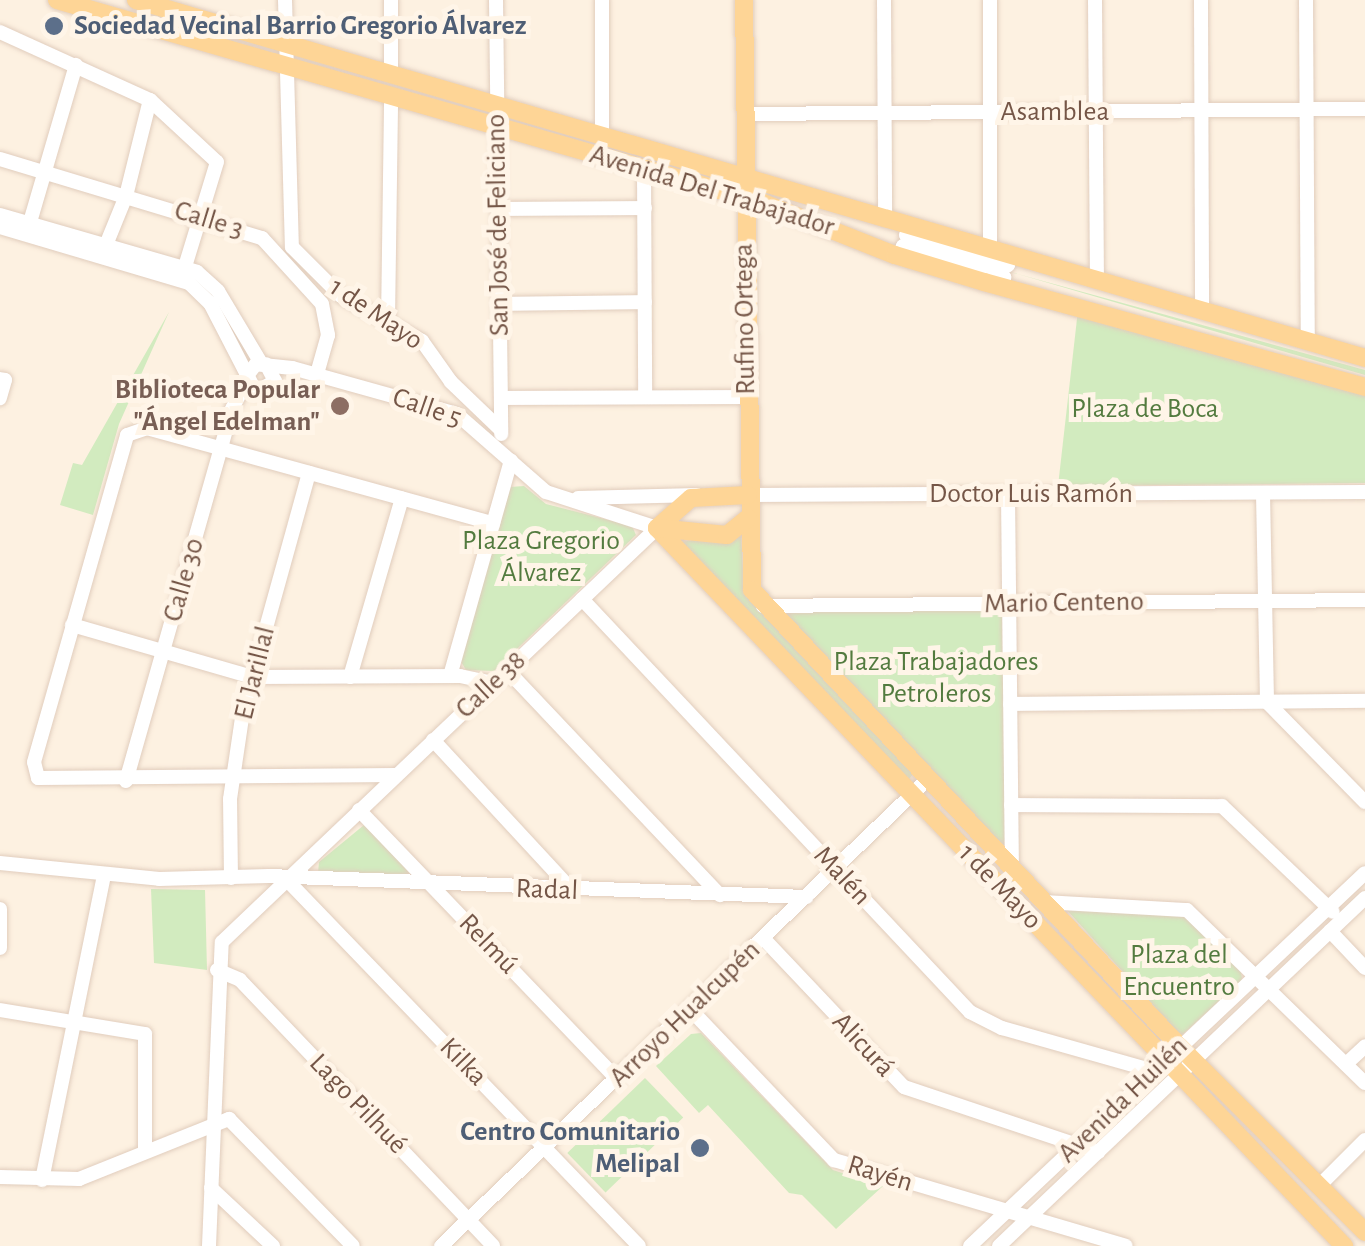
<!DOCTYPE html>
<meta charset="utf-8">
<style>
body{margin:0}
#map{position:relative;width:1365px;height:1246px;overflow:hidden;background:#fdf1e1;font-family:"Alegreya Sans",sans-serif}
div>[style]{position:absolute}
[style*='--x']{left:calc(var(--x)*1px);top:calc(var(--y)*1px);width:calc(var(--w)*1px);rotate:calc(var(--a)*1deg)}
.green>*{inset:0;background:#d2ebbf;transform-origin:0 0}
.roads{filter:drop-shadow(0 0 2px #e1cdbd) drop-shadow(0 0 2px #e1cdbd)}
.minor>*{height:14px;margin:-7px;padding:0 7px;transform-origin:7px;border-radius:7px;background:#fff}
.major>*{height:18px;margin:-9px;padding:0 9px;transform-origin:9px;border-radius:9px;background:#fed596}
.dots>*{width:28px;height:28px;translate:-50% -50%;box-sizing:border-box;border:5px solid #fff5e8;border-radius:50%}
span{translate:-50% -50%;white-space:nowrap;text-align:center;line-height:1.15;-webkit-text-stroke:10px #fff5e8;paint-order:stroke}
.service-label{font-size:28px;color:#4e5e75;font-weight:700}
.left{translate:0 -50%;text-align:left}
.right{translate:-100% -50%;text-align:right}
.street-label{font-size:28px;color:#755647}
.education-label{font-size:28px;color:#785e54;font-weight:700}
.park-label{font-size:28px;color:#537b3f}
</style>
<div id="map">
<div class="green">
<div style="clip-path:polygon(1007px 271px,1365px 370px,1365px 375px)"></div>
<div style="clip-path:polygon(1078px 310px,1365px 391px,1365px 483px,1058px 486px)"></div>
<div style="clip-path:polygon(169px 312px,119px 424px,93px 515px,60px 505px,73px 463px,82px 465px)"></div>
<div style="clip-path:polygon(524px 486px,546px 504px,632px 526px,636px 535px,494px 671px,466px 670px,460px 660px,510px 487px)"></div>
<div style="clip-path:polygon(741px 534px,744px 589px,913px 774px,909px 779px,680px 542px)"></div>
<div style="clip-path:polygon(1002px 609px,1005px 844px,1000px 846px,785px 620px,785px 611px)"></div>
<div style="clip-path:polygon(364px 825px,415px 877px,318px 873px,319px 862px)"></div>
<div style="clip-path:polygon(151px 889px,205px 890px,207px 970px,154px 963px)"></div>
<div style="clip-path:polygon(1065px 908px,1179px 910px,1241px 970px,1242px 980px,1181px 1036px)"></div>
<div style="clip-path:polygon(701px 1033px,833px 1170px,883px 1186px,836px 1229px,802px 1195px,789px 1193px,708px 1105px,699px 1113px,656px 1066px,691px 1034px)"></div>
<div style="left:645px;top:1078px;width:55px;height:108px;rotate:46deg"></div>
</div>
<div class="roads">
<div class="minor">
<div style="--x:285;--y:0;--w:247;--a:88.4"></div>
<div style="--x:292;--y:247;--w:69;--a:45"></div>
<div style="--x:341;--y:296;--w:93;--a:29.1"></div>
<div style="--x:422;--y:341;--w:50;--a:54.7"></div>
<div style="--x:451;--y:382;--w:69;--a:43.8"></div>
<div style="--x:391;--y:0;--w:75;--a:90"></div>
<div style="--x:496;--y:0;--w:434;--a:89.3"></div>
<div style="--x:602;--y:0;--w:138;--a:90"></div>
<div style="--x:884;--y:0;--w:219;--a:89.7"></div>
<div style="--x:1095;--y:0;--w:281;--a:89.6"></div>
<div style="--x:1201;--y:0;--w:312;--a:89.8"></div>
<div style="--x:1306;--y:0;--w:342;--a:89.7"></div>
<div style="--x:0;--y:32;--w:165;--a:24.4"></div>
<div style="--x:150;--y:100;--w:91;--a:42.8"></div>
<div style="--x:217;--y:162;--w:123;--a:107"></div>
<div style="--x:745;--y:114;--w:620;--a:-0.46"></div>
<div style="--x:0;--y:159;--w:274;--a:16.8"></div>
<div style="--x:262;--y:238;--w:89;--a:47.7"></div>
<div style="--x:322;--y:304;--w:32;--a:79"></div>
<div style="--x:328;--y:335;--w:41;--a:105.8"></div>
<div style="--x:644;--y:169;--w:228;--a:89.7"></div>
<div style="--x:499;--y:209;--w:146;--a:-0.4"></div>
<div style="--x:0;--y:215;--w:205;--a:16.1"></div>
<div style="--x:197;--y:272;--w:28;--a:42"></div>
<div style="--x:218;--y:291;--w:84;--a:59.2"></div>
<div style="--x:0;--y:227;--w:197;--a:16.5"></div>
<div style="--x:189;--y:283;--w:29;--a:44"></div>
<div style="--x:210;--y:303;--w:100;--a:62.7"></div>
<div style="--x:256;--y:392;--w:22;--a:-30"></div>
<div style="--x:275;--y:381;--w:19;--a:-118"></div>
<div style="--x:28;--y:229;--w:171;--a:-73.7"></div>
<div style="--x:908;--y:230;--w:105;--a:16.5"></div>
<div style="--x:1009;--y:260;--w:5;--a:101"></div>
<div style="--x:1008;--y:265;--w:106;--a:-163.6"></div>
<div style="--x:906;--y:235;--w:5;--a:-68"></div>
<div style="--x:106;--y:245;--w:53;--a:-67.8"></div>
<div style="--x:126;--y:196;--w:99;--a:-76"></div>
<div style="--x:903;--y:246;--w:106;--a:17.1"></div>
<div style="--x:1004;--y:277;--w:5;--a:101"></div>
<div style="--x:1003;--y:282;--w:107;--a:-163.1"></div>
<div style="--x:901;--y:251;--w:5;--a:-68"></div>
<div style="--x:990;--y:250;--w:250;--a:-90"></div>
<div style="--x:500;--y:304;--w:145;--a:-0.8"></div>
<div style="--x:388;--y:321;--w:225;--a:-89.2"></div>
<div style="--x:0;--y:379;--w:5;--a:11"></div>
<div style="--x:5;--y:380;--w:19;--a:106"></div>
<div style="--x:501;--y:398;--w:246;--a:-0.2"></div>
<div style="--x:1263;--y:493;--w:209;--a:88.9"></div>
<div style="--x:1267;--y:702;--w:140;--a:45.6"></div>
<div style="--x:1008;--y:494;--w:376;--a:89.4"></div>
<div style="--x:748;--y:495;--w:617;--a:-0.28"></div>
<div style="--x:578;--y:498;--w:119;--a:-1.4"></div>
<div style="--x:582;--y:599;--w:567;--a:46.79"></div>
<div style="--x:970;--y:1012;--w:36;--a:27"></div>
<div style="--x:1002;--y:1028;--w:158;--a:15.8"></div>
<div style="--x:763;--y:606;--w:602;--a:-0.57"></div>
<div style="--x:72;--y:625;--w:187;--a:16.1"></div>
<div style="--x:252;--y:677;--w:208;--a:-0.3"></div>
<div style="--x:460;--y:676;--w:34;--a:12"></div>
<div style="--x:507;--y:670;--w:310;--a:46.6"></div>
<div style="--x:450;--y:676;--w:224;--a:-74.2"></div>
<div style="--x:350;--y:677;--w:186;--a:-73.8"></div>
<div style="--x:1010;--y:704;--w:355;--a:-0.5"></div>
<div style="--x:433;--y:740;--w:205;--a:47.2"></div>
<div style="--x:396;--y:775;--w:358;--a:179.5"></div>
<div style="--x:38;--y:778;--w:16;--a:-104"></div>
<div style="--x:34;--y:762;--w:340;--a:-74.1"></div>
<div style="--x:127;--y:435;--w:21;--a:-19"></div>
<div style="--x:147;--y:428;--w:359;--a:15.4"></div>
<div style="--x:126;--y:781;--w:387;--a:-74.1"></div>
<div style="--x:232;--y:409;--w:30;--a:-63"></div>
<div style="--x:1011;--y:805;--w:211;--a:0.3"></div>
<div style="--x:1222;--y:806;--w:153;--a:43.7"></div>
<div style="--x:359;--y:810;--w:373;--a:46.2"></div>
<div style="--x:0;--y:863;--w:160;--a:5.7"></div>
<div style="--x:159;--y:879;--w:110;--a:-1.6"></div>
<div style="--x:269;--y:876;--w:538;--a:2.24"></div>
<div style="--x:231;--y:878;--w:79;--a:-90.7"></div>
<div style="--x:230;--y:799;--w:89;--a:-81.6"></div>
<div style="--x:243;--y:711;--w:247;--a:-74.5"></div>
<div style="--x:286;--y:879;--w:509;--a:46.11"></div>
<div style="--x:1042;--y:902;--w:145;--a:3.2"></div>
<div style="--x:1187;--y:910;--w:248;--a:44.2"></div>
<div style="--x:0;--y:909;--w:39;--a:90"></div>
<div style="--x:1330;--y:931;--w:51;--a:46.6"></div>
<div style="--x:764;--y:939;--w:204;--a:46.6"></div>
<div style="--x:904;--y:1087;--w:205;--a:18.5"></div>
<div style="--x:217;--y:970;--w:25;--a:23"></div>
<div style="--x:240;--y:980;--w:367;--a:46.4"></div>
<div style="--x:690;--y:1009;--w:209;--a:46.4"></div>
<div style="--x:834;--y:1160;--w:304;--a:16.4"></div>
<div style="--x:0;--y:1010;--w:147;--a:9.4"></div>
<div style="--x:145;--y:1034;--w:117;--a:90"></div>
<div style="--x:1346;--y:1064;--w:26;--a:-43"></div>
<div style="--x:0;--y:1177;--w:79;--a:1.5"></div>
<div style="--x:79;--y:1179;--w:162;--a:-21.8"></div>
<div style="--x:229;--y:1119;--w:177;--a:45.7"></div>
<div style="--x:42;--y:1180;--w:311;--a:-78.5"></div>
<div style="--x:1319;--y:1186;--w:65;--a:-45"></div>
<div style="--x:211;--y:1188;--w:85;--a:43.1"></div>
<div style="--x:209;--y:1246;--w:304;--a:-87.6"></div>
<div style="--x:222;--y:942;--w:601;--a:-43.58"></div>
<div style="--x:657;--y:528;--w:117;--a:-162"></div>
<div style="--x:546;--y:492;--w:118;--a:-138.8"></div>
<div style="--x:457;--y:414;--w:171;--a:-164.4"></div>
<div style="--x:292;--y:368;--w:36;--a:-174"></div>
<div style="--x:256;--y:364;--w:16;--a:128"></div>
<div style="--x:441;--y:1246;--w:673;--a:-43.8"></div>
<div style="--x:970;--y:1246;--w:543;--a:-43.36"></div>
<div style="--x:999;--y:1246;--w:505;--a:-43.56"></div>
</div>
<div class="major">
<div style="--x:57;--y:0;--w:732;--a:16.01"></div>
<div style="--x:761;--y:202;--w:144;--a:21.6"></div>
<div style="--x:895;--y:255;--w:93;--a:16.9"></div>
<div style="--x:984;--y:282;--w:395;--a:15.4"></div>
<div style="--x:136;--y:0;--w:1280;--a:16.24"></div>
<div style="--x:744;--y:0;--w:590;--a:89.22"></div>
<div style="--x:752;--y:590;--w:625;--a:46.88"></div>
<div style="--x:1179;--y:1046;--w:263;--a:45"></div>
<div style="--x:657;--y:528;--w:994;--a:46.26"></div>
<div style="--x:657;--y:528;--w:45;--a:-41.4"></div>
<div style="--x:691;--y:498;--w:57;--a:-3"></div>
<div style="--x:657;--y:528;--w:70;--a:5.7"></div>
<div style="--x:727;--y:535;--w:27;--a:-39"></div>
</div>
</div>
<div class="dots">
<div style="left:54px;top:26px;background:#5c6f8a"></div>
<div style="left:340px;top:406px;background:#8d6e63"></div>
<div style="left:700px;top:1148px;background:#5c6f8a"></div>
</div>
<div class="service-label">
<span class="left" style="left:74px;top:26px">Sociedad Vecinal Barrio Gregorio Álvarez</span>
<span class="right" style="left:680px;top:1148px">Centro Comunitario<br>Melipal</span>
</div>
<div class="street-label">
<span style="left:1055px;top:112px">Asamblea</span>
<span style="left:712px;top:191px;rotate:17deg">Avenida Del Trabajador</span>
<span style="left:209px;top:220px;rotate:17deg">Calle 3</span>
<span style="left:498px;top:225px;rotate:-91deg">San José de Feliciano</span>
<span style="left:376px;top:314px;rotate:34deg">1 de Mayo</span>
<span style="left:745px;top:319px;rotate:-91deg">Rufino Ortega</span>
<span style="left:427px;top:408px;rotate:19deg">Calle 5</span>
<span style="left:1031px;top:494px">Doctor Luis Ramón</span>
<span style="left:184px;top:580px;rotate:-74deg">Calle 30</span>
<span style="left:1064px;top:603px;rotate:-1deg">Mario Centeno</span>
<span style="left:255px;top:673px;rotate:-76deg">El Jarillal</span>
<span style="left:491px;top:685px;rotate:-43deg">Calle 38</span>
<span style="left:842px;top:876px;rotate:47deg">Malén</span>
<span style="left:1000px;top:887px;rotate:46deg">1 de Mayo</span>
<span style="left:547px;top:890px;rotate:2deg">Radal</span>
<span style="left:488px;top:944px;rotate:46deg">Relmú</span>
<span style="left:685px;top:1014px;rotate:-44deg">Arroyo Hualcupén</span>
<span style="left:863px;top:1045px;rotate:47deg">Alicurá</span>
<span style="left:463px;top:1062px;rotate:46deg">Kilka</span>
<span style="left:1123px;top:1100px;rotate:-44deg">Avenida Huilén</span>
<span style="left:358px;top:1104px;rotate:46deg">Lago Pilhué</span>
<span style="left:880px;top:1174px;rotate:17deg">Rayén</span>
</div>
<div class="education-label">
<span class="right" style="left:320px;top:406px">Biblioteca Popular<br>"Ángel Edelman"</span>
</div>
<div class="park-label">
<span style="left:1145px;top:409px">Plaza de Boca</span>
<span style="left:541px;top:557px">Plaza Gregorio<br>Álvarez</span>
<span style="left:936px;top:678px">Plaza Trabajadores<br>Petroleros</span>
<span style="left:1179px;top:971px">Plaza del<br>Encuentro</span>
</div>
</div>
